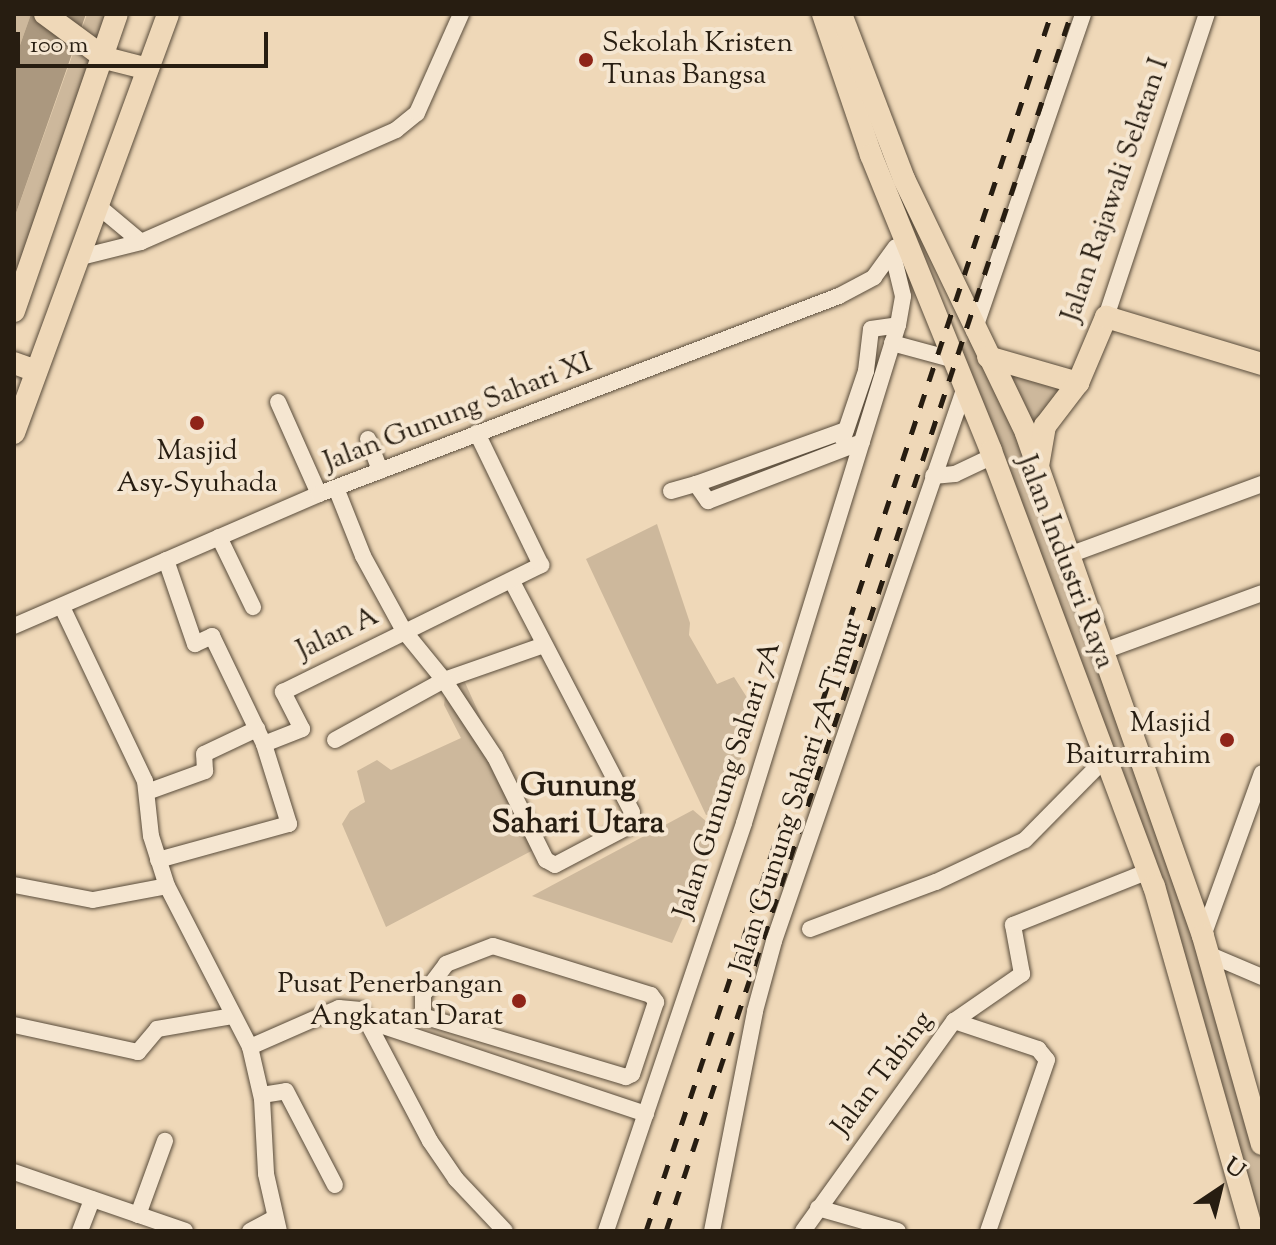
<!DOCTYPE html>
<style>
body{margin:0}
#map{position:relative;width:1276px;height:1245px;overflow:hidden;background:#efd8b8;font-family:"Sorts Mill Goudy",serif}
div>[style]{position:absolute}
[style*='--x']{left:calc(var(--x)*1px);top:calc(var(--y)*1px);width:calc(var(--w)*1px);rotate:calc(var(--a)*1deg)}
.green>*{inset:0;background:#cdb89c}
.water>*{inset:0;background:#ab987f}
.roads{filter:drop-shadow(0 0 2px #594c3b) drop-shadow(0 0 2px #594c3b)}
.minor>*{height:16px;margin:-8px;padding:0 8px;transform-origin:8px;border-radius:8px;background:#f5e6d1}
.major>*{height:22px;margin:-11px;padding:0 11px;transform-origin:11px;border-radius:11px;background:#efd8b8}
.rail>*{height:5px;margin-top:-2.5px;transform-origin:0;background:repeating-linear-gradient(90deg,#271d11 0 14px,transparent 0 28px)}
.dots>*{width:22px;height:22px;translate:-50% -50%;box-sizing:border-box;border:4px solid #f5e6d1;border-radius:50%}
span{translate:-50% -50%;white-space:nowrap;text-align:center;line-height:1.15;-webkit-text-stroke:8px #f5e6d1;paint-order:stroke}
.poi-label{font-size:28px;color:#271d11}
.left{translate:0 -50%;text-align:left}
.right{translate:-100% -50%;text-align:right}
.street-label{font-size:28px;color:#271d11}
.quarter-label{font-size:32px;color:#271d11;font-weight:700}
.frame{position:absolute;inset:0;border:16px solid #271d11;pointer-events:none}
.north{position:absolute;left:1180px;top:1149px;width:80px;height:80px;-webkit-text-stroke:6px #f5e6d1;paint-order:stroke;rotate:35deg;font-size:22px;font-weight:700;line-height:32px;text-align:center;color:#271d11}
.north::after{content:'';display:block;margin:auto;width:28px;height:36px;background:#271d11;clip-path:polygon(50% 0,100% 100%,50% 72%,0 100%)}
.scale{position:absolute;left:16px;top:32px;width:252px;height:36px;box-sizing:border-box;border:4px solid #271d11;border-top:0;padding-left:10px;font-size:24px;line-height:28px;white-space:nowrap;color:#271d11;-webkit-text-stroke:6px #f5e6d1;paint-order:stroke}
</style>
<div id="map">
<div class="green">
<div style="clip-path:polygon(14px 14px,31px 14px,14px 62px)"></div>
<div style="clip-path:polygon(87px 14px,117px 14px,14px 314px,14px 219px)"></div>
<div style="clip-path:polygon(974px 331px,988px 357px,1078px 383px,1048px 421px,1038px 467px,1262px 1144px,1262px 1231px,1179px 976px,954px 358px)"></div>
<div style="clip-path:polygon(657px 524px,690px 623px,689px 635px,717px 684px,734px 677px,753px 707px,729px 809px,706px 815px,586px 559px)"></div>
<div style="clip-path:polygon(463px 678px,539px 847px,386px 927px,342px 824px,350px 811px,365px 802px,357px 771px,377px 760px,391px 770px,461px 738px,444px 705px,447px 683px)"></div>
<div style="clip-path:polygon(693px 810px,720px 833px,672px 943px,532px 896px)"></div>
</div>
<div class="water">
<div style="clip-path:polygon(31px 14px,86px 14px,14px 219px,14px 62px)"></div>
</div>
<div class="roads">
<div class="minor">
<div style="--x:98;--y:206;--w:56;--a:39.9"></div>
<div style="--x:81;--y:257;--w:62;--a:-14"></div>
<div style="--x:141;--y:242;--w:279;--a:-23.7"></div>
<div style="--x:396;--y:130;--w:27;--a:-39"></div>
<div style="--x:417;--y:113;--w:108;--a:-66"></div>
<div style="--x:1106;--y:317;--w:319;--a:-71.6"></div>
<div style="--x:974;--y:331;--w:335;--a:-71"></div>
<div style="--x:892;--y:343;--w:65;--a:15.1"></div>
<div style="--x:278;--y:402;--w:101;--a:66"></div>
<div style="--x:368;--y:439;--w:34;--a:69"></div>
<div style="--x:843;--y:439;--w:72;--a:-71.3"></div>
<div style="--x:866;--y:371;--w:42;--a:-83.2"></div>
<div style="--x:871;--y:329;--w:27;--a:-8"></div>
<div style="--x:933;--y:476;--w:22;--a:-5"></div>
<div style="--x:955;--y:474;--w:42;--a:-25.3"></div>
<div style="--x:696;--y:484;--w:159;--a:-19.8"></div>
<div style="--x:336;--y:488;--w:73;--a:68.3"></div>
<div style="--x:363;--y:556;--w:85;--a:61.3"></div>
<div style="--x:404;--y:631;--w:63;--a:50.8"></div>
<div style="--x:444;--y:680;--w:106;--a:-19.3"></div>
<div style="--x:671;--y:491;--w:26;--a:-16"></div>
<div style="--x:696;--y:484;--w:21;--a:55"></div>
<div style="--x:708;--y:501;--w:165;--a:-21"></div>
<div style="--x:219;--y:537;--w:78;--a:64.1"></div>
<div style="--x:1069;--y:555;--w:206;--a:-20.2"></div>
<div style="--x:166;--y:560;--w:89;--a:71"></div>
<div style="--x:195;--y:644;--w:19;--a:-25"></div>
<div style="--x:212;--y:636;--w:120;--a:64.3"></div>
<div style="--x:62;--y:607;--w:193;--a:64.5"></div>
<div style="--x:145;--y:781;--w:55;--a:83.8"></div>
<div style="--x:151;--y:836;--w:52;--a:72.3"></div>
<div style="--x:167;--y:886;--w:181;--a:62.7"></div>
<div style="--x:250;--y:1047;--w:53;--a:77"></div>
<div style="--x:262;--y:1099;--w:75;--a:86.9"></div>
<div style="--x:266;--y:1174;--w:58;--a:77.2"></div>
<div style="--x:14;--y:626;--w:332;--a:-23.4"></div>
<div style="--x:319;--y:494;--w:556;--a:-20.85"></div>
<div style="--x:839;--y:296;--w:40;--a:-28"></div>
<div style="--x:874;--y:277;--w:37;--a:-54"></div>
<div style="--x:1101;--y:652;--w:171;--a:-20.1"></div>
<div style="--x:335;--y:740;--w:124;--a:-28.8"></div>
<div style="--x:444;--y:680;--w:92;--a:56.5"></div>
<div style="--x:495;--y:757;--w:115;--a:63.7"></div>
<div style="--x:546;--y:860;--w:10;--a:29"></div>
<div style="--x:555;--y:865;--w:84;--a:-27.8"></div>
<div style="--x:629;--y:826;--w:14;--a:-78"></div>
<div style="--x:632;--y:812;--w:260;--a:-117.5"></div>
<div style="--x:147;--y:792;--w:62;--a:-19.9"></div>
<div style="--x:205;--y:771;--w:17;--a:-93"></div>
<div style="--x:204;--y:754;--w:59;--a:-25.3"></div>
<div style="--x:158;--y:860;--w:136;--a:-15.4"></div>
<div style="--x:289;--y:824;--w:84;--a:-107.4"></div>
<div style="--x:264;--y:744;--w:41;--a:-21.5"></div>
<div style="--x:302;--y:729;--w:42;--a:-117.2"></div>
<div style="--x:283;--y:692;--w:288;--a:-26.2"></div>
<div style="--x:541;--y:565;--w:147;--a:-115.9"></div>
<div style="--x:14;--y:885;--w:80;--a:10.8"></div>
<div style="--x:93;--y:900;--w:75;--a:-10.7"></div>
<div style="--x:810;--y:929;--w:134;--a:-20.5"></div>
<div style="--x:936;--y:882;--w:98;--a:-25.3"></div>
<div style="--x:1025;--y:840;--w:115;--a:-45.4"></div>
<div style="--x:1203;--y:936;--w:173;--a:-70.1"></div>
<div style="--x:493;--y:946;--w:165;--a:17.2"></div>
<div style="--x:651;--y:995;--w:9;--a:54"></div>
<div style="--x:656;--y:1002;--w:76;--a:108.4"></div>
<div style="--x:632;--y:1074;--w:7;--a:153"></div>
<div style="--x:626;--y:1077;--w:212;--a:-163.3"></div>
<div style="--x:423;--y:1016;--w:21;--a:-90"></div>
<div style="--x:423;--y:995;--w:39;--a:-53"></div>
<div style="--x:446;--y:964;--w:50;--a:-21"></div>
<div style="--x:1208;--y:954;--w:59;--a:23.1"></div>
<div style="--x:954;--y:1021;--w:89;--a:18.4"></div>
<div style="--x:1038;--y:1049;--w:14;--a:51"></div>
<div style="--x:1047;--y:1060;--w:181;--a:109"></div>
<div style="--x:371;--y:1022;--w:290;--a:18.5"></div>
<div style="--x:14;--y:1025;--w:127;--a:12.3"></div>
<div style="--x:138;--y:1052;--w:30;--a:-50"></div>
<div style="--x:157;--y:1029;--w:76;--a:-9.8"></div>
<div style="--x:250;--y:1047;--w:97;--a:-23.7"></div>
<div style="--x:339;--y:1008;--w:22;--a:5"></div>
<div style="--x:361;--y:1010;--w:148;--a:62.2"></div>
<div style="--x:430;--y:1141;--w:46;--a:55.6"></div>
<div style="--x:456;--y:1179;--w:71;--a:46.7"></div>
<div style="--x:262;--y:1095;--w:24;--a:-9"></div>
<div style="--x:286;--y:1091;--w:106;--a:62.5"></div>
<div style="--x:14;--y:1172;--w:181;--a:19"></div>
<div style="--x:818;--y:1208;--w:83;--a:16"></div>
<div style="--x:138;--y:1215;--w:79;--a:-70"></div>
<div style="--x:80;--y:1231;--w:34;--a:-69"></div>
<div style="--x:250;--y:1231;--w:26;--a:-28"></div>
<div style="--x:606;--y:1231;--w:431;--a:-71.3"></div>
<div style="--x:744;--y:823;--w:521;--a:-72.82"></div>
<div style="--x:898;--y:325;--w:29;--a:-80"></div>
<div style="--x:903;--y:296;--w:42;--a:-103.7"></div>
<div style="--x:712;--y:1231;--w:224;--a:-78.9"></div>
<div style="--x:755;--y:1011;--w:73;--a:-74.8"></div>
<div style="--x:774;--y:941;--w:586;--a:-70.98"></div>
<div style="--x:803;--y:1231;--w:259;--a:-54.3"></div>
<div style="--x:954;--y:1021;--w:83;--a:-34.7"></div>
<div style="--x:1022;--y:974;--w:50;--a:-100.4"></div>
<div style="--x:1013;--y:925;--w:146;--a:-21.7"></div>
</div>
<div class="major">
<div style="--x:45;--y:14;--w:74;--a:36.3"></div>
<div style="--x:105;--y:58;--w:44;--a:14.3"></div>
<div style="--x:823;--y:14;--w:149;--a:71.2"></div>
<div style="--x:871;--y:155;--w:319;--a:67.9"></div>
<div style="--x:991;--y:451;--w:465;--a:69.5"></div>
<div style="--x:1154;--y:886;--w:359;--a:74.1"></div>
<div style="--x:841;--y:14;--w:177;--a:69.1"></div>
<div style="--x:904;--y:179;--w:282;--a:64.3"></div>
<div style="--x:1026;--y:433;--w:533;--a:70.61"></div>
<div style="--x:1203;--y:936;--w:216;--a:74.2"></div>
<div style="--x:14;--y:311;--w:314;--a:-70.9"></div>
<div style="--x:988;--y:357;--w:94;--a:16.1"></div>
<div style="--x:14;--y:363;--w:23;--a:20"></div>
<div style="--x:14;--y:433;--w:446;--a:-69.8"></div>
<div style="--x:1038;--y:466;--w:41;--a:-80.1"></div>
<div style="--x:1045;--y:426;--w:54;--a:-52.5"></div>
<div style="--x:1078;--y:383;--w:72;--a:-67"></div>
<div style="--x:1106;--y:317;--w:163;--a:16.8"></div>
</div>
</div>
<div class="rail">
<div style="--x:646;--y:1231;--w:1283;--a:-71.59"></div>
<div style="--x:666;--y:1231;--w:1283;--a:-71.59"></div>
</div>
<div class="dots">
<div style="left:586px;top:60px;background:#8f2418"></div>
<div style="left:197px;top:423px;background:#8f2418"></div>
<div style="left:1227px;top:740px;background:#8f2418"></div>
<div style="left:519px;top:1001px;background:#8f2418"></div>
</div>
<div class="poi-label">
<span class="left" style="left:602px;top:60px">Sekolah Kristen<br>Tunas Bangsa</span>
<span style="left:197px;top:468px">Masjid<br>Asy-Syuhada</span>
<span class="right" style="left:1211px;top:740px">Masjid<br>Baiturrahim</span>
<span class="right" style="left:503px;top:1001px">Pusat Penerbangan<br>Angkatan Darat</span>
</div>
<div class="street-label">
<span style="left:1116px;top:190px;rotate:-71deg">Jalan Rajawali Selatan I</span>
<span style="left:458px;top:413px;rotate:-21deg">Jalan Gunung Sahari XI</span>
<span style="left:1065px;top:562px;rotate:69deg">Jalan Industri Raya</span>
<span style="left:338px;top:634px;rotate:-26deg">Jalan A</span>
<span style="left:728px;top:780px;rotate:-72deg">Jalan Gunung Sahari 7A</span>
<span style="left:797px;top:796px;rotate:-72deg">Jalan Gunung Sahari 7A Timur</span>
<span style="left:883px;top:1074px;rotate:-53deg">Jalan Tabing</span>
</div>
<div class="quarter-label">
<span style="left:578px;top:806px">Gunung<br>Sahari Utara</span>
</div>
<div class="frame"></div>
<div class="north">U</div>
<div class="scale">100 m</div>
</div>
